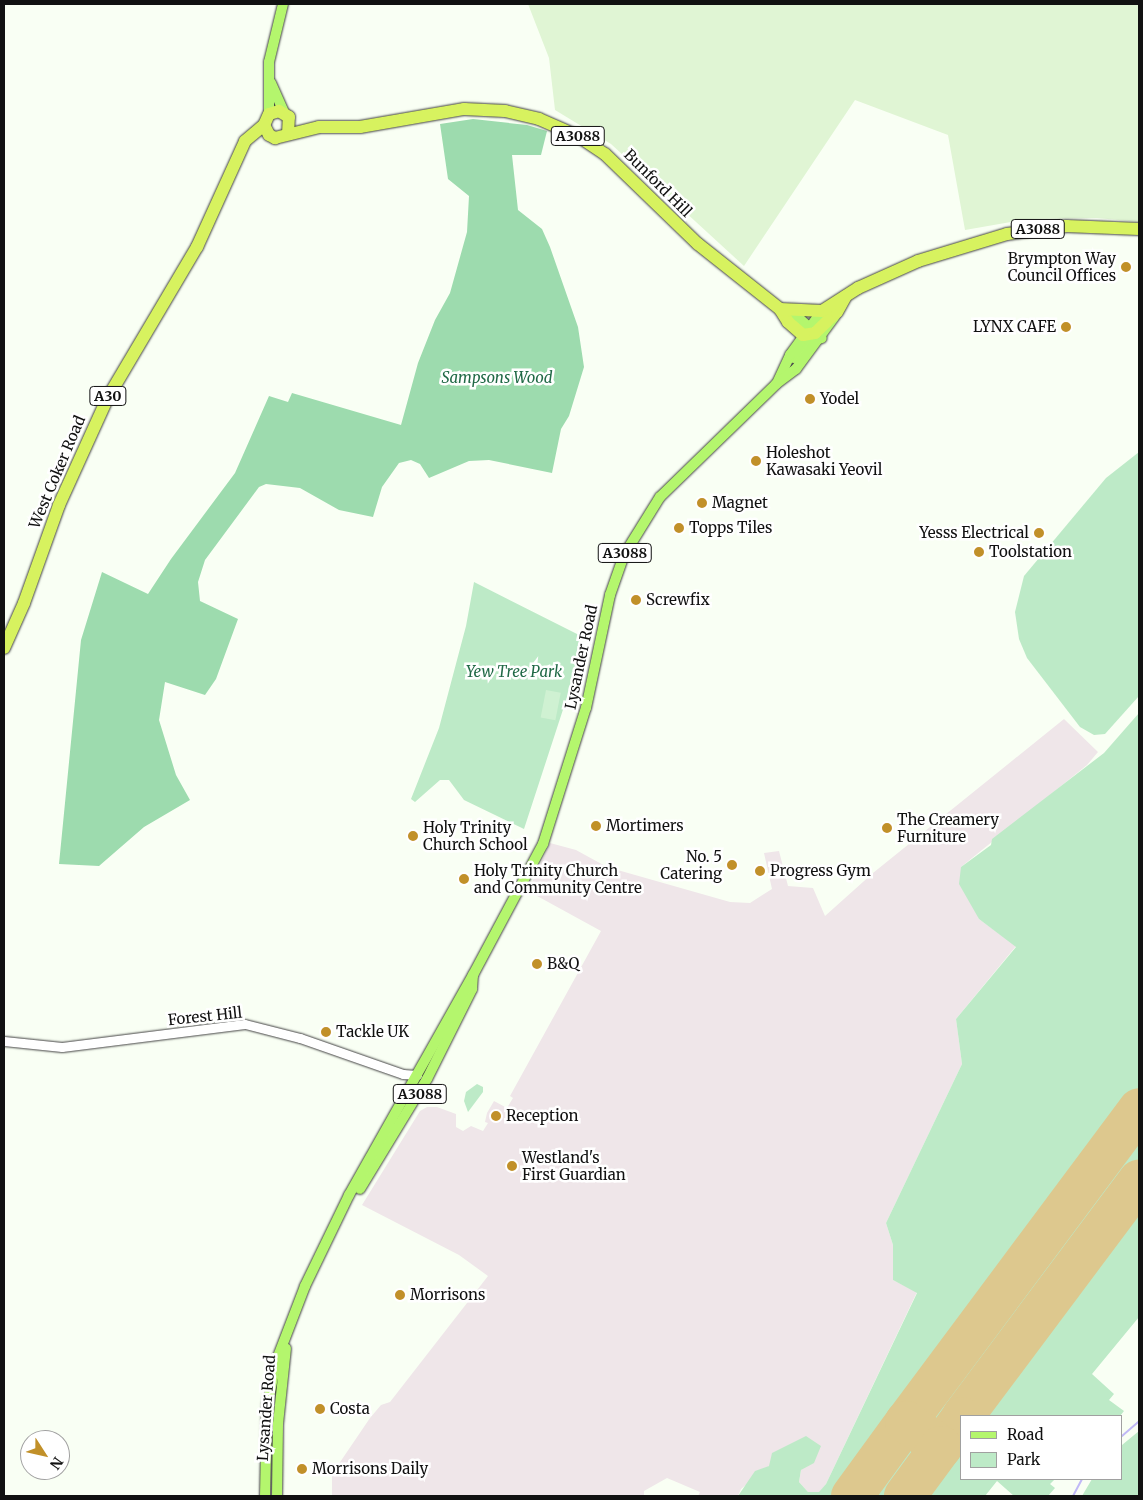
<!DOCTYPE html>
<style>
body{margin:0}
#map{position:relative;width:1143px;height:1500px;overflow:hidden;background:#f9fff4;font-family:Merriweather,serif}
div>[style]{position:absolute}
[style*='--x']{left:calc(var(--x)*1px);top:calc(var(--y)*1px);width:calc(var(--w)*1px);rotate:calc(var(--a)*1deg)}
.industrial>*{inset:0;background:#efe6e9}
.farmland>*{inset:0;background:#e0f5d4}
.green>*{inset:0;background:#bdeac7}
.forest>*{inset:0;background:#9ddbae}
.pitch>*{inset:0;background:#cff1d2;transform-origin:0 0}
.stream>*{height:2px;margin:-1px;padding:0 1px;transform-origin:1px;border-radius:1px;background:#c0b9f6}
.runway>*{height:42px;margin:-21px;padding:0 21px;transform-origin:21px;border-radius:21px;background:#ddc88e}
.roads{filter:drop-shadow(0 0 1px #444) drop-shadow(0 0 1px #444)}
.minor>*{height:9px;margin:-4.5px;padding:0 4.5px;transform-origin:4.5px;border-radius:4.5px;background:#fff}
.major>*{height:10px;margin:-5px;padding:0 5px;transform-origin:5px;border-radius:5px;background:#b4f66d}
.highway>*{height:12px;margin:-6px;padding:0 6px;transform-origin:6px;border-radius:6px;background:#d7f25f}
.dots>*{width:14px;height:14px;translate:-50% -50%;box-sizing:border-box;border:2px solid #fff;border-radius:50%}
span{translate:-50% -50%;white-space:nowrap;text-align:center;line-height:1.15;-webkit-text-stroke:5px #fff;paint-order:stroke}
.shield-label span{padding:1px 4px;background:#fff;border:1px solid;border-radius:4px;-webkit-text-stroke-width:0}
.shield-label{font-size:14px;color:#111;font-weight:700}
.street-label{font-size:15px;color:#111}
.poi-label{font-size:15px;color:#111}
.right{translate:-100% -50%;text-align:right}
.left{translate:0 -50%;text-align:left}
.park-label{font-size:15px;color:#206946;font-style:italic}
.frame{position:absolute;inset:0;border:5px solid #111;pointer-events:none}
.legend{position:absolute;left:960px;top:1415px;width:162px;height:65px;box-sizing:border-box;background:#fff;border:1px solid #a0a0a0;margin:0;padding:6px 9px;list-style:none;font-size:15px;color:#111}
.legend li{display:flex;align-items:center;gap:10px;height:25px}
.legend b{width:25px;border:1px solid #a0a0a0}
.north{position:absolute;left:20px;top:1430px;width:50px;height:50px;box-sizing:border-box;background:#fff;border:1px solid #a0a0a0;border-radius:50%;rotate:125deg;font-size:14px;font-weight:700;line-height:20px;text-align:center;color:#111}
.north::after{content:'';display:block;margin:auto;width:18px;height:22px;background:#c19029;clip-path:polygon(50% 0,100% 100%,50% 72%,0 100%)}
</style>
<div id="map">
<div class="industrial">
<div style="clip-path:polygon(1064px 719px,1098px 752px,1087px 765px,961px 867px,979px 919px,1016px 946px,956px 1019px,962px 1064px,886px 1223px,893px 1245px,893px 1280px,917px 1292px,826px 1484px,819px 1493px,808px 1492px,799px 1482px,801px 1470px,808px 1464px,769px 1466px,741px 1489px,738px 1496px,698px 1496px,700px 1492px,667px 1478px,644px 1491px,644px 1496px,332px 1496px,332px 1474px,370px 1418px,381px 1405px,390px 1402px,488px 1276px,459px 1255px,362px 1205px,420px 1111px,427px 1107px,437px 1107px,456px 1114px,456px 1127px,463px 1131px,471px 1126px,483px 1131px,488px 1123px,485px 1122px,487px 1113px,494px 1101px,507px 1108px,513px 1098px,510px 1096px,601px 931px,528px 891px,550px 843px,576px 850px,607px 867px,730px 902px,750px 903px,772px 889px,764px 853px,779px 851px,788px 886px,813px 888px,825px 916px,873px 873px)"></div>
</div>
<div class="farmland">
<div style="clip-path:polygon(528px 4px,1139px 4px,1139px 222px,1097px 218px,1028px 219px,965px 230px,948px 135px,855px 100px,744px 266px,611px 144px,555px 110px,549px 58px)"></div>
</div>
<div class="green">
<div style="clip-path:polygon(1139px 452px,1139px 696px,1105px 734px,1094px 735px,1080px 727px,1027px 658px,1019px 639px,1015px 612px,1024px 576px,1106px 478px)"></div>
<div style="clip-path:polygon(474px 582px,581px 636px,572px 682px,524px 829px,464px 800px,449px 780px,440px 780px,415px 802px,411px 799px,439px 728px,466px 626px)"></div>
<div style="clip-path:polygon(1139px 713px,1139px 1317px,1092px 1374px,1114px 1394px,1109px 1400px,1124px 1411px,1120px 1416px,962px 1416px,962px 1479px,1055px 1479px,1050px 1484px,1055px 1488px,1048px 1496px,1014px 1496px,997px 1481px,985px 1496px,738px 1496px,755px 1471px,769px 1466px,772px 1453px,806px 1436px,821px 1446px,814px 1463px,801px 1470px,799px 1482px,808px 1492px,819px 1492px,826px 1484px,917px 1293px,893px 1280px,893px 1245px,886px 1223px,962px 1064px,956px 1019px,1016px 947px,979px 919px,959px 884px,961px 867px,991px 845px,992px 839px,1104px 753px)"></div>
<div style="clip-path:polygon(477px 1084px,483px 1087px,483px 1092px,468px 1112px,464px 1101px,466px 1092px)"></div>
<div style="clip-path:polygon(1139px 1431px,1139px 1496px,1082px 1496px,1092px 1479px,1122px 1479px,1122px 1445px)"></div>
</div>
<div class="forest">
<div style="clip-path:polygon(473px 119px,527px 125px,547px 131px,541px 155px,512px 155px,518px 210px,542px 229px,550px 247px,578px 327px,584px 367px,569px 416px,561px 429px,552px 473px,489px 460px,469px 461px,429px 478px,420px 464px,411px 460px,399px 463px,382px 487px,373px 517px,339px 510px,300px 488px,266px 484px,259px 487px,205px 560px,198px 582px,200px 601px,238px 619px,216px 679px,205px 695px,165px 682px,159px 720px,176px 775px,190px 800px,144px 827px,99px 866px,59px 864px,81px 640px,102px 572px,148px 594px,171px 559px,235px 473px,269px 396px,288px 402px,292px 393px,401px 425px,418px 363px,435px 320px,450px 293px,467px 232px,469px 196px,448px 179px,440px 124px)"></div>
</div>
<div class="pitch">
<div style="left:546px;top:690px;width:15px;height:28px;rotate:11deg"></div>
</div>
<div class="stream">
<div style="--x:1122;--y:1436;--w:23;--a:-41"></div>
<div style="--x:1073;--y:1496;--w:19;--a:-62"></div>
</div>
<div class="runway">
<div style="--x:963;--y:1416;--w:294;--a:-53.2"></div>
<div style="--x:962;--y:1418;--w:36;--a:126"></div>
<div style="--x:941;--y:1447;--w:43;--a:-144.5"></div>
<div style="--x:906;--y:1422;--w:390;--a:-53.3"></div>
<div style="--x:852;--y:1496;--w:92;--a:-53.9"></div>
<div style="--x:906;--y:1422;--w:43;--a:35.5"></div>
<div style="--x:941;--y:1447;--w:61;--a:126.3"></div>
</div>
<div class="roads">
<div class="minor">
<div style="--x:4;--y:1041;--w:58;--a:5.9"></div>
<div style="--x:62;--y:1047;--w:184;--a:-7.2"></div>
<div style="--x:245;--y:1024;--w:57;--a:14.3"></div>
<div style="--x:300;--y:1038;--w:109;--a:19.3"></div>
<div style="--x:403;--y:1074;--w:14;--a:4"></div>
</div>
<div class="major">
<div style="--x:271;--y:83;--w:32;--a:66"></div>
<div style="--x:269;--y:114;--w:52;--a:-90"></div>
<div style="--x:269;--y:62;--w:60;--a:-76.4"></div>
<div style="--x:791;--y:311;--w:31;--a:42"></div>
<div style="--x:794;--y:358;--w:23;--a:-49"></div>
<div style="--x:809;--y:341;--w:13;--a:-13"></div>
<div style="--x:778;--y:381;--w:29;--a:-65"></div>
<div style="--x:790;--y:355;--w:54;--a:-54"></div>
<div style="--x:360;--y:1189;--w:129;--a:-58.7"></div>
<div style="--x:427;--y:1079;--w:101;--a:-63.4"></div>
<div style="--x:472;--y:989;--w:13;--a:-86"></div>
<div style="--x:265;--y:1496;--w:90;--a:-88.7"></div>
<div style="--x:267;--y:1406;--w:48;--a:-78"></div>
<div style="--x:277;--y:1359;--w:78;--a:-69"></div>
<div style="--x:305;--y:1286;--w:101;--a:-64.2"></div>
<div style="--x:349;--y:1195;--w:253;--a:-60.6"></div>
<div style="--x:473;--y:975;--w:149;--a:-61.9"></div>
<div style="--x:543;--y:844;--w:143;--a:-72.5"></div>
<div style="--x:586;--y:708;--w:116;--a:-78"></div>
<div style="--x:610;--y:595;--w:42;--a:-70.7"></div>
<div style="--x:624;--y:555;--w:68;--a:-58.2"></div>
<div style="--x:660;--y:497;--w:162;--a:-44.2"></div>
<div style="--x:776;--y:384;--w:25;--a:-37"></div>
<div style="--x:796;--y:369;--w:66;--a:-53.7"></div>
<div style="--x:277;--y:1496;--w:72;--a:-89.2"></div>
<div style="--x:278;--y:1424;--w:76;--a:-84"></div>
</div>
<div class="highway">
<div style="--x:288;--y:134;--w:17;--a:-87"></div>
<div style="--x:289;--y:117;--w:12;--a:-149"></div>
<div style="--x:279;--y:111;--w:10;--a:163"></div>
<div style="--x:269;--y:114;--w:12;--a:114"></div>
<div style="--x:264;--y:125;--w:11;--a:63"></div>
<div style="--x:269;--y:135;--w:7;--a:27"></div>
<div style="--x:275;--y:138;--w:45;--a:-14"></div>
<div style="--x:319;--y:127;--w:41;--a:0"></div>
<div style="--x:360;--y:127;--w:106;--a:-9.8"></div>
<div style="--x:464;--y:109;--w:41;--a:2.8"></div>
<div style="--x:505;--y:111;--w:35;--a:13"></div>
<div style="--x:539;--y:119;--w:43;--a:23.6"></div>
<div style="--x:578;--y:136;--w:32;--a:34"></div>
<div style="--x:605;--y:154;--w:129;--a:44.1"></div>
<div style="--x:698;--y:244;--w:105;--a:38.4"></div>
<div style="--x:780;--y:309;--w:15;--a:58"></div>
<div style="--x:788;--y:322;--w:20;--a:41"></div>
<div style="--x:803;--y:335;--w:12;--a:-9"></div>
<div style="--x:815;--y:333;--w:30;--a:-44"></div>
<div style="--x:837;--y:312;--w:18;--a:-61"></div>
<div style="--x:780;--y:309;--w:42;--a:2.7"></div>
<div style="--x:822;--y:311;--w:43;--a:-32.6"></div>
<div style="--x:858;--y:288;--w:66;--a:-24.2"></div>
<div style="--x:918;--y:261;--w:93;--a:-16.9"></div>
<div style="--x:1007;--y:234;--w:60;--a:-7.7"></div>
<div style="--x:1066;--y:226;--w:73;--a:2.4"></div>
<div style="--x:4;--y:648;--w:49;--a:-66"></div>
<div style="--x:24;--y:603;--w:104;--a:-70.3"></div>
<div style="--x:59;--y:505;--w:116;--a:-65.6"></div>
<div style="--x:107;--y:399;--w:177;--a:-59.4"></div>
<div style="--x:197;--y:247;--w:116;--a:-65.6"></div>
<div style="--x:245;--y:141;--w:25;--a:-40"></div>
</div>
</div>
<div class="dots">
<div style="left:1126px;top:267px;background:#c19029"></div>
<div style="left:1066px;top:327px;background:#c19029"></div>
<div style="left:810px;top:399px;background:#c19029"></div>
<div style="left:756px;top:461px;background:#c19029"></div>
<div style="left:702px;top:503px;background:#c19029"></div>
<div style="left:679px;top:528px;background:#c19029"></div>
<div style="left:1039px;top:533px;background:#c19029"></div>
<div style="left:979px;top:552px;background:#c19029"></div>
<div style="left:636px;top:600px;background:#c19029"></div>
<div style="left:596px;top:826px;background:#c19029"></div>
<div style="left:887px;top:828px;background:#c19029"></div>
<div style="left:413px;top:836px;background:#c19029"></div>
<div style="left:732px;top:865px;background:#c19029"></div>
<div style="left:760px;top:871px;background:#c19029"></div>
<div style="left:464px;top:879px;background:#c19029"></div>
<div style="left:537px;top:964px;background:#c19029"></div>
<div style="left:326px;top:1032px;background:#c19029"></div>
<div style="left:496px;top:1116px;background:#c19029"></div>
<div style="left:512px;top:1166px;background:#c19029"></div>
<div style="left:400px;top:1295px;background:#c19029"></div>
<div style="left:320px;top:1409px;background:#c19029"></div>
<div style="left:302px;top:1469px;background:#c19029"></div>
</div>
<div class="shield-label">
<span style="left:578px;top:136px">A3088</span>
<span style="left:1038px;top:229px">A3088</span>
<span style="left:108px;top:396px">A30</span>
<span style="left:625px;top:553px">A3088</span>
<span style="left:420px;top:1094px">A3088</span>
</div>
<div class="street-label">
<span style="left:658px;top:183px;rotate:45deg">Bunford Hill</span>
<span style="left:57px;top:472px;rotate:-67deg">West Coker Road</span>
<span style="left:581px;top:657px;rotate:-78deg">Lysander Road</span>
<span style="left:205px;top:1016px;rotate:-6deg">Forest Hill</span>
<span style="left:266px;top:1408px;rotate:-86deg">Lysander Road</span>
</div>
<div class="poi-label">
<span class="right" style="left:1116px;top:267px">Brympton Way<br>Council Offices</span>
<span class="right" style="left:1056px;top:327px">LYNX CAFE</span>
<span class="left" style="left:820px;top:399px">Yodel</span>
<span class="left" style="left:766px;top:461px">Holeshot<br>Kawasaki Yeovil</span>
<span class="left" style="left:712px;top:503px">Magnet</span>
<span class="left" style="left:689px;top:528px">Topps Tiles</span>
<span class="right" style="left:1029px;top:533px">Yesss Electrical</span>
<span class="left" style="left:989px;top:552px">Toolstation</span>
<span class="left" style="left:646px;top:600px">Screwfix</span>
<span class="left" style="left:897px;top:828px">The Creamery<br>Furniture</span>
<span class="left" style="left:606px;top:826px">Mortimers</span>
<span class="left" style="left:423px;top:836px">Holy Trinity<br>Church School</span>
<span class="right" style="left:722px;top:865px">No. 5<br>Catering</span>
<span class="left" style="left:474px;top:879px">Holy Trinity Church<br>and Community Centre</span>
<span class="left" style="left:770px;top:871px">Progress Gym</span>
<span class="left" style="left:547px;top:964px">B&amp;Q</span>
<span class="left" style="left:336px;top:1032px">Tackle UK</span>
<span class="left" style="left:506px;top:1116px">Reception</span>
<span class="left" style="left:522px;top:1166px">Westland's<br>First Guardian</span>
<span class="left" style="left:410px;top:1295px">Morrisons</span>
<span class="left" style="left:330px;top:1409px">Costa</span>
<span class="left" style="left:312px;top:1469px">Morrisons Daily</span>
</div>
<div class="park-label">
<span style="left:497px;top:378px">Sampsons Wood</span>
<span style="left:514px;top:672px">Yew Tree Park</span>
</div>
<div class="frame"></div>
<ul class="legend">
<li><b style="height:6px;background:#b4f66d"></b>Road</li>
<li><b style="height:14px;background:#bdeac7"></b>Park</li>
</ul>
<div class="north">N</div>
</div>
